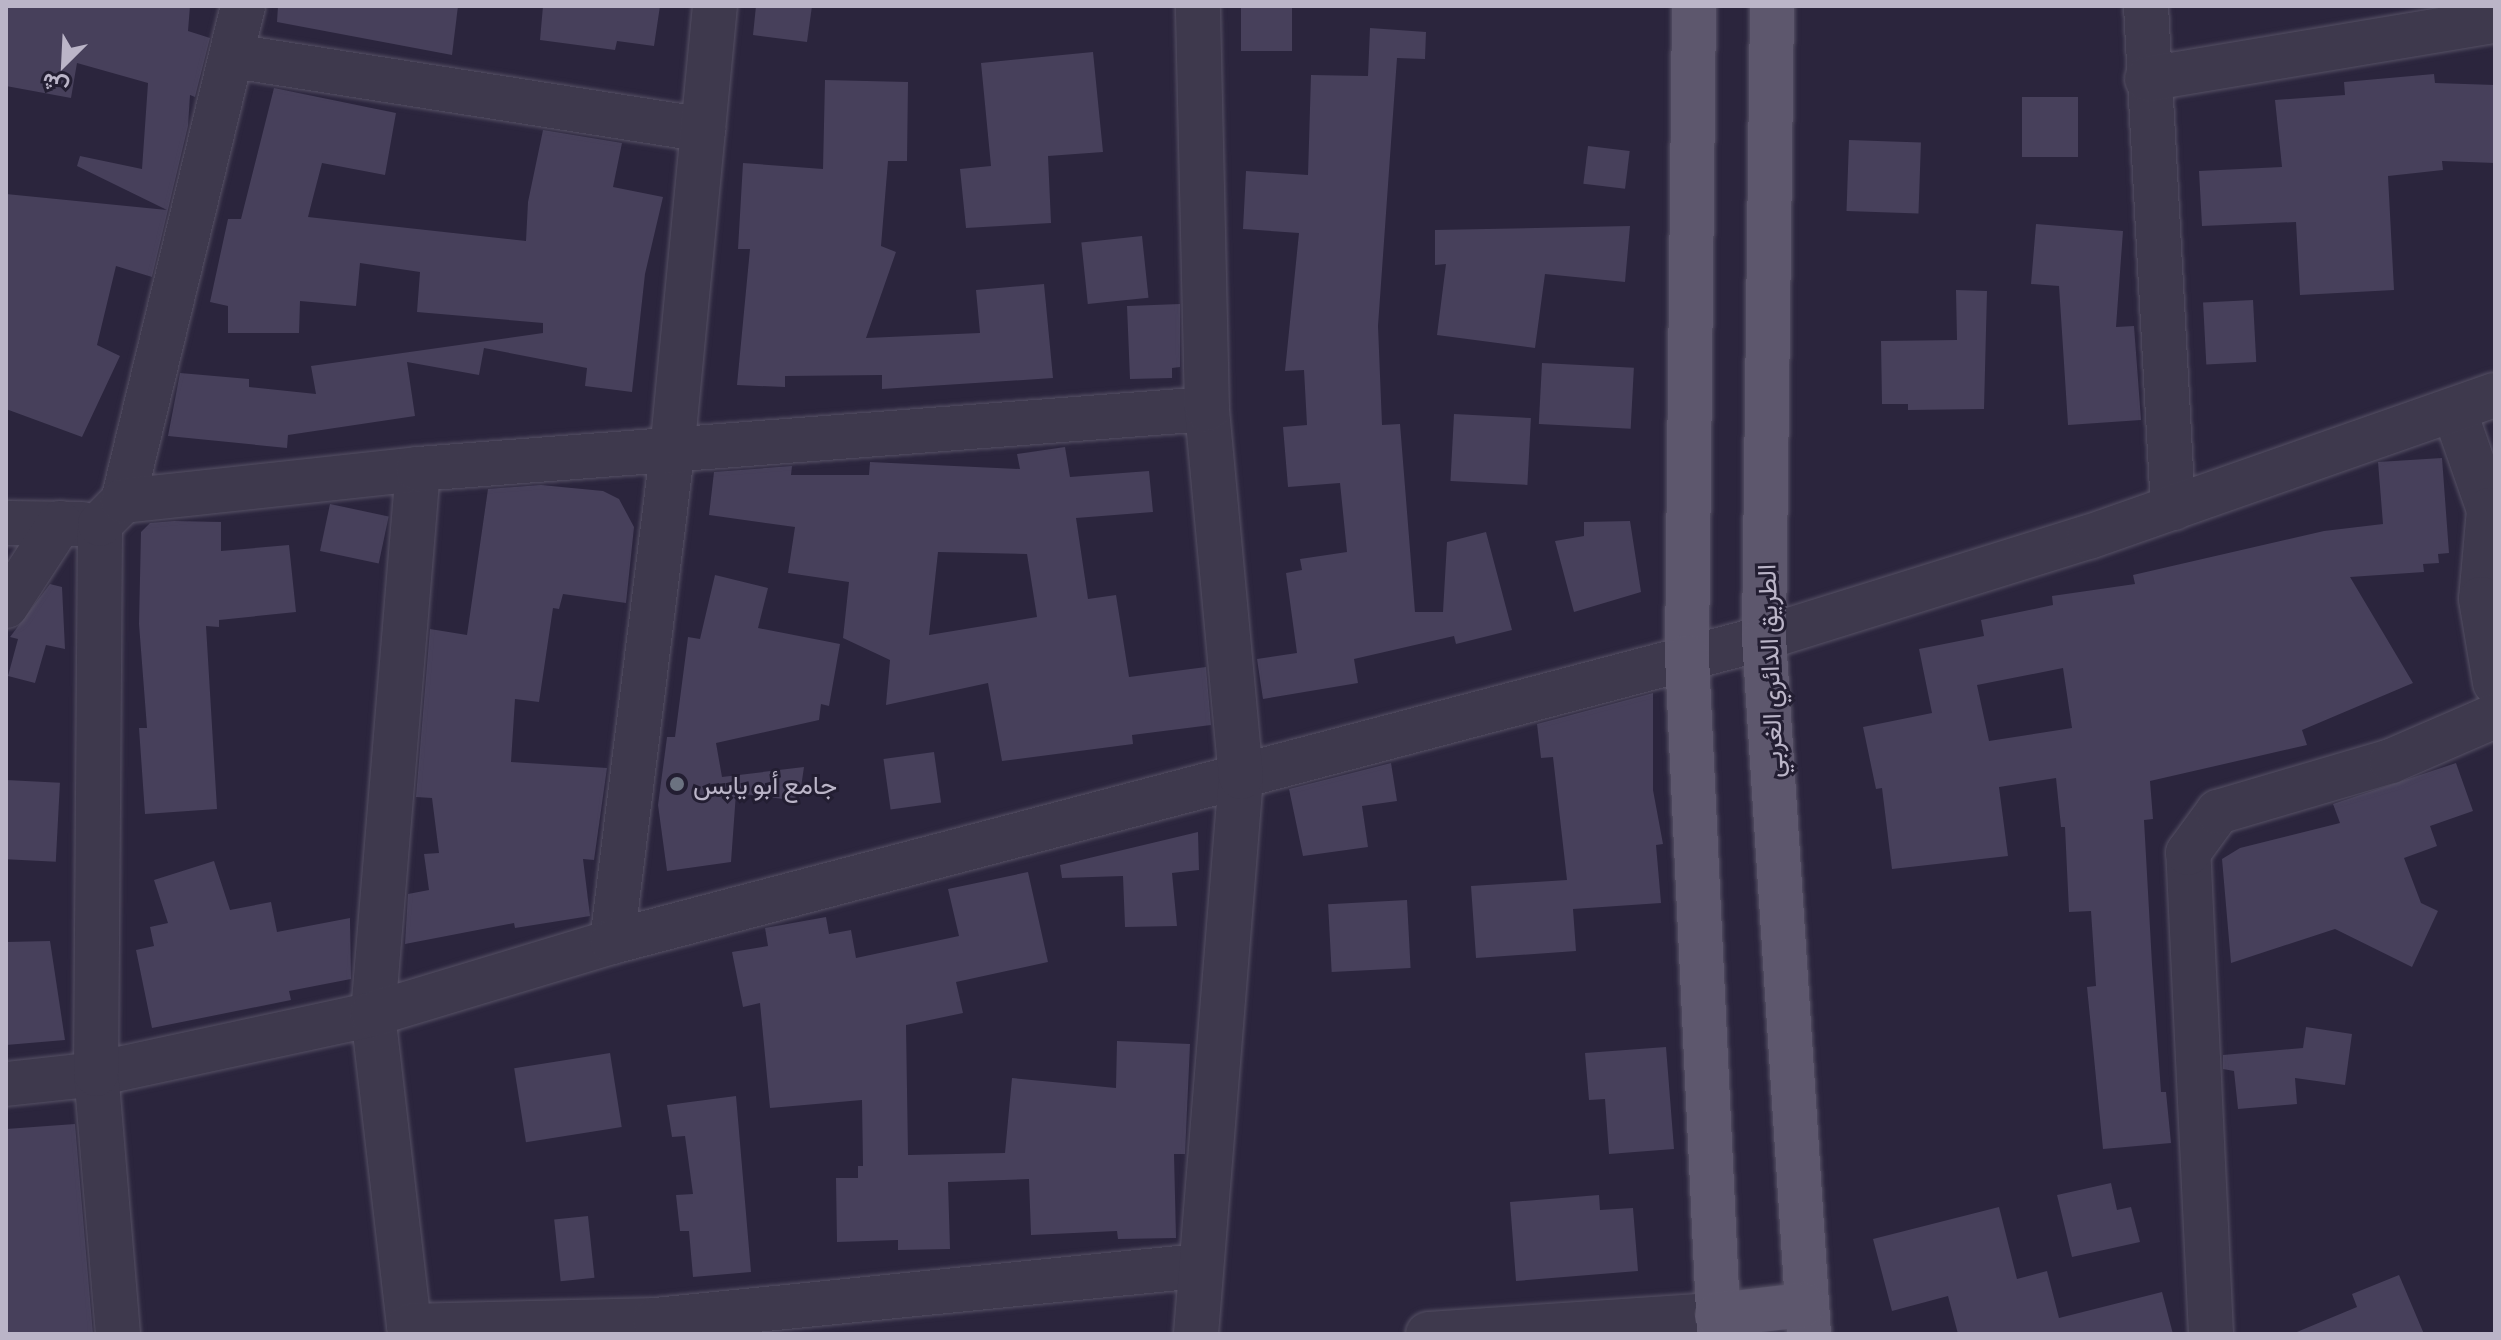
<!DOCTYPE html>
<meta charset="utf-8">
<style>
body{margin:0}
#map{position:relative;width:2501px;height:1340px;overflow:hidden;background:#2b253d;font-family:Barlow,Vazirmatn,sans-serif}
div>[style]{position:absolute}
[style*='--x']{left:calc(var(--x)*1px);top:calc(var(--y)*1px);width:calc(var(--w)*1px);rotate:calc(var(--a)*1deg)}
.building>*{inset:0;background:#47405b;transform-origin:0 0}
.roads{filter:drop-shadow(0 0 2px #565165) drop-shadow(0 0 2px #565165)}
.minor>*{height:44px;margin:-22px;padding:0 22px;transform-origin:22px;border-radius:22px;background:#3e394d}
.major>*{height:44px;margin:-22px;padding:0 22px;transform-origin:22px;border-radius:22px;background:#5d576d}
.dots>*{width:22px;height:22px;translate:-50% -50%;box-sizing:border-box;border:4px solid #231e32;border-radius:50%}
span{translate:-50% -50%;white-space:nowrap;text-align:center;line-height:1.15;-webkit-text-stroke:6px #231e32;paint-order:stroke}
.street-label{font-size:26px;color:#bbb5c8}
.poi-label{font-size:26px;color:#bbb5c8}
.left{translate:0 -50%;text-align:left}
.frame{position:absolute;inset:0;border:8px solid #bbb5c8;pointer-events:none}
.north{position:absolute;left:24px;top:24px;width:80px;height:80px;-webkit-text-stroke:6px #231e32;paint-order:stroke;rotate:204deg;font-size:22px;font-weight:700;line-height:32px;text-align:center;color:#bbb5c8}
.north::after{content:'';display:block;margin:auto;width:28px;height:36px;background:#bbb5c8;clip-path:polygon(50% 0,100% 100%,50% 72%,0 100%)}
</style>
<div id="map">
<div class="building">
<div style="clip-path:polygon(6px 6px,190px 6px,188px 31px,210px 38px,195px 97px,190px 95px,188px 126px,152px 277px,116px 266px,97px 345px,120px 356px,82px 437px,6px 409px,6px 194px,167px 210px,77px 166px,80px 156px,142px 169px,148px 83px,77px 63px,71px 98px,6px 86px)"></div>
<div style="clip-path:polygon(278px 6px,458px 6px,452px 55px,277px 22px)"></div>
<div style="clip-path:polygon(543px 6px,660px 6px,654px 46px,617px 41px,615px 50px,540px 40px)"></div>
<div style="clip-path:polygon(756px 6px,812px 6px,807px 42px,753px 35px)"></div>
<div style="left:1241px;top:6px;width:51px;height:45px"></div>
<div style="clip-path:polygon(1370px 28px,1426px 32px,1425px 59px,1397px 58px,1378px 326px,1382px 425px,1400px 424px,1415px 612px,1443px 612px,1447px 542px,1486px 532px,1512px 630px,1456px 644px,1454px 636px,1354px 659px,1358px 683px,1263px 699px,1257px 659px,1297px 653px,1286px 573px,1302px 570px,1300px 559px,1347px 552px,1340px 483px,1288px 487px,1283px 427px,1307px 425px,1304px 370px,1285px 371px,1299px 233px,1243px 229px,1246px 171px,1308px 175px,1311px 75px,1368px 76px)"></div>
<div style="clip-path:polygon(1093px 52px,1103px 152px,1048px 156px,1051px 223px,966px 228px,960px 169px,991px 166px,981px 63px)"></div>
<div style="clip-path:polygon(2434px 74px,2435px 83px,2495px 85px,2495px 163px,2442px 161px,2443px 170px,2388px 176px,2394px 290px,2300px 295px,2296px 222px,2202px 226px,2199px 171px,2282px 167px,2275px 100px,2345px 95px,2344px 82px)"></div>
<div style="clip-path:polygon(825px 80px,908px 82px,907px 161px,888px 161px,881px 246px,896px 252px,866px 338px,980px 333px,976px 290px,1044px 284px,1053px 378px,882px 389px,882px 375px,785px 376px,785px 387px,737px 385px,750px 249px,738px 249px,743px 163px,823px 169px)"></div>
<div style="clip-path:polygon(274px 88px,396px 113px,385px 175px,322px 163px,308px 217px,526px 241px,528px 202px,543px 130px,622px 143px,613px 187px,663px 197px,645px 274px,632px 392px,585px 386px,587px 368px,484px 348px,479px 375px,407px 362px,415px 416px,288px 435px,287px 448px,168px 436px,180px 373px,249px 379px,249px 387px,316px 394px,311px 366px,543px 333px,543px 323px,417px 312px,420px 272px,360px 263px,356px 306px,300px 301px,299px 333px,228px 333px,228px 306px,210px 302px,228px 219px,241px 219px)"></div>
<div style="left:2022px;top:97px;width:56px;height:60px"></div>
<div style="left:1849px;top:140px;width:72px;height:71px;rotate:2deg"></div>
<div style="left:1588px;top:146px;width:42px;height:38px;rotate:7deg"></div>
<div style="clip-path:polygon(2036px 224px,2123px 231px,2116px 327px,2134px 326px,2141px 420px,2068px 425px,2059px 286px,2031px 284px)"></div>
<div style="clip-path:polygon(1630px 226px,1625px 282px,1545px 274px,1535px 348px,1437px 335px,1446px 264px,1435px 265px,1435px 230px)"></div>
<div style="left:1142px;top:236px;width:62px;height:61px;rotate:84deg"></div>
<div style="clip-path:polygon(1956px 290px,1987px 291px,1984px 409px,1908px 410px,1908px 404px,1882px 404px,1881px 341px,1957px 340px)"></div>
<div style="left:2253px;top:300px;width:62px;height:50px;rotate:87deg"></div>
<div style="clip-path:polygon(1180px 304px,1180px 367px,1172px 368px,1172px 378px,1130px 379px,1127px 306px)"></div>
<div style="left:1542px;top:363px;width:92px;height:61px;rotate:3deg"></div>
<div style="left:1454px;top:414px;width:77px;height:67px;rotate:3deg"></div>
<div style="clip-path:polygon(evenodd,1065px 447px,1070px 477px,1149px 471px,1153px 512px,1076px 518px,1088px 599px,1116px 595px,1129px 677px,1206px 667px,1211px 725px,1132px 735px,1133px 744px,1002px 761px,988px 683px,886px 705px,890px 660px,843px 638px,849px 582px,788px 573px,795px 527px,709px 515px,714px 472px,792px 466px,791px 475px,869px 475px,870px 462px,1020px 469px,1017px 454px,1065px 447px,938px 552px,1027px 554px,1037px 617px,929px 635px,938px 552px)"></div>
<div style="clip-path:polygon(evenodd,2442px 458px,2449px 553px,2438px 554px,2439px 563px,2423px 564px,2424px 572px,2350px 577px,2413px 683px,2302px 730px,2307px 745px,2150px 781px,2153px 819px,2144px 820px,2152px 964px,2161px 1092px,2166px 1092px,2171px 1143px,2103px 1149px,2087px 987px,2096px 986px,2091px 911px,2069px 912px,2065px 827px,2061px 827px,2056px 778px,1999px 787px,2008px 856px,1892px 869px,1882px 788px,1876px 789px,1863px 727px,1932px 713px,1919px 649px,1984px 636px,1981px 620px,2053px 605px,2052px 596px,2135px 584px,2133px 575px,2324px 531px,2383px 524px,2378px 462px,2442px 458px,2063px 668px,2072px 728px,1989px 741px,1977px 685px,2063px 668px)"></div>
<div style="clip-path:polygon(541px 485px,603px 491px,619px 499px,634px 527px,626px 603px,563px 594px,559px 609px,553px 608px,539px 702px,515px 699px,511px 762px,607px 768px,594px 860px,583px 859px,590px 916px,515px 928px,514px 923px,405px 944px,408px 894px,429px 890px,424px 854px,439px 853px,432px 798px,416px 797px,430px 629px,467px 635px,488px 489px)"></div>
<div style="left:330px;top:504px;width:60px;height:48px;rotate:12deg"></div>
<div style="clip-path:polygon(174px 521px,221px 522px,221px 551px,289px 545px,296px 612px,219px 620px,219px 627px,206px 626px,217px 809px,145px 814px,139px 728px,147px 728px,139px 624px,141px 532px,150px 523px)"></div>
<div style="clip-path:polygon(1630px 521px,1641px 592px,1574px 612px,1555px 541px,1584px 536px,1584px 522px)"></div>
<div style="clip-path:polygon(715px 575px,768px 588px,758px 628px,840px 644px,829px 706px,821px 704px,819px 720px,716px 743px,722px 777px,804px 767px,799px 801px,736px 793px,731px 862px,667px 871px,658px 805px,667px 737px,675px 737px,688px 637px,700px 639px)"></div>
<div style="clip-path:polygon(50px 584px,62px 587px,65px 649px,46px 645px,35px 683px,8px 676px,18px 639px,10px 637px)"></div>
<div style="clip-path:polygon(1653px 693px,1653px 790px,1663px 844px,1656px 845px,1661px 903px,1573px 909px,1576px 951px,1476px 958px,1471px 886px,1567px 880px,1553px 757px,1541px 758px,1537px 724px)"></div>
<div style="left:934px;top:752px;width:51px;height:51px;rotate:82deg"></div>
<div style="clip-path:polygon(1391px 763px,1397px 801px,1362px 806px,1368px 847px,1303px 856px,1289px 789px)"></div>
<div style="clip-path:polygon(2456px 763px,2473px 811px,2430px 826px,2437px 846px,2404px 858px,2421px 903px,2438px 911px,2412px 967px,2335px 929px,2231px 963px,2222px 859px,2240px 848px,2340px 823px,2333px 804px)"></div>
<div style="left:6px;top:780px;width:54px;height:79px;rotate:3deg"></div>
<div style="clip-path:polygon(1198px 832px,1199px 870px,1172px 873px,1177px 926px,1125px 927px,1123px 876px,1062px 878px,1060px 865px)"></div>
<div style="clip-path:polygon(214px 861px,230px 910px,271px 902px,277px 932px,350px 918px,351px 979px,289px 991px,291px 1000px,152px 1028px,136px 950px,154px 946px,150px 927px,168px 923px,154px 880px)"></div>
<div style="clip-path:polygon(1028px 872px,1048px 962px,956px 982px,963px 1013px,906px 1025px,908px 1155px,1005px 1153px,1012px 1078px,1116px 1088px,1117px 1041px,1190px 1044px,1185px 1154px,1174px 1154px,1176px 1238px,1118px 1239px,1117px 1231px,1031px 1235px,1029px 1179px,948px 1182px,950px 1249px,898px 1250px,898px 1240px,837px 1242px,836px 1178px,858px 1178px,858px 1166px,863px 1166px,862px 1100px,770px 1108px,760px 1003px,743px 1007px,732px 952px,768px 946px,765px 928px,826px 917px,829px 934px,851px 930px,856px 958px,959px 936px,948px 889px)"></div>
<div style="left:1407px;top:900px;width:68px;height:79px;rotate:87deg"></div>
<div style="clip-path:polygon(50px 941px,65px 1040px,6px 1045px,6px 942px)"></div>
<div style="clip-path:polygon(2306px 1027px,2352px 1034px,2345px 1085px,2295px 1078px,2297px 1104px,2238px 1109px,2234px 1071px,2223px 1069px,2223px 1055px,2303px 1048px)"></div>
<div style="clip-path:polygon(1666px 1047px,1674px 1149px,1609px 1154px,1605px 1099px,1589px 1100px,1585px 1053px)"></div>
<div style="left:610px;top:1053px;width:75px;height:97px;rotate:81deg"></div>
<div style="clip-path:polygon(736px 1096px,751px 1272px,693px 1277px,689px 1231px,680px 1231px,676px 1195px,693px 1194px,685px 1136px,672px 1137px,667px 1105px)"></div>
<div style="clip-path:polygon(75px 1124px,93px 1334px,6px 1334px,6px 1129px)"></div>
<div style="clip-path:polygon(2111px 1183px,2117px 1210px,2131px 1207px,2140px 1242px,2072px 1257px,2057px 1195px)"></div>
<div style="clip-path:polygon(1599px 1195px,1600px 1210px,1633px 1208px,1638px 1271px,1516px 1281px,1510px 1202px)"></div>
<div style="clip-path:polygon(1999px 1207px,2017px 1279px,2047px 1271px,2059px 1318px,2162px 1292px,2173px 1334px,1958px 1334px,1948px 1296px,1892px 1311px,1873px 1239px)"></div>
<div style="left:588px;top:1216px;width:62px;height:34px;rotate:84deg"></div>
<div style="clip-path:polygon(2399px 1275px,2424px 1334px,2292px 1334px,2357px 1307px,2352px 1294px)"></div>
</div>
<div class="roads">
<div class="minor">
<div style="--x:2146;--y:6;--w:503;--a:86.92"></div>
<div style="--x:233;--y:56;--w:476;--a:8.9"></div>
<div style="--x:2147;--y:79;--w:353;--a:-9.5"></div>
<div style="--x:2454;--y:410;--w:106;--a:70.7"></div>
<div style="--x:2489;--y:510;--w:89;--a:95.1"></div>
<div style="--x:2481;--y:599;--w:85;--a:80.5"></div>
<div style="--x:418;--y:469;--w:547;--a:94.72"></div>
<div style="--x:373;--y:1014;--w:314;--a:83.4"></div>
<div style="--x:409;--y:1326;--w:246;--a:-1.4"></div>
<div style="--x:655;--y:1320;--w:546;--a:-5.68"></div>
<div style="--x:123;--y:501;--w:509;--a:-76.37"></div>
<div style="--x:6;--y:523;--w:76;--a:0.8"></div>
<div style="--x:6;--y:606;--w:99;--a:-57"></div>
<div style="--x:612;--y:942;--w:494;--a:-83"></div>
<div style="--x:672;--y:452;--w:448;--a:-84.5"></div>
<div style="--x:6;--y:1084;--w:91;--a:-6.3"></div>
<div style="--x:96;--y:1074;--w:283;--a:-12.2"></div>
<div style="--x:373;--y:1014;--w:250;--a:-16.8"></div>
<div style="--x:612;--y:942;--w:1191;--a:-14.78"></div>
<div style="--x:1764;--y:638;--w:340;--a:-17.3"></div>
<div style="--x:2089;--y:537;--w:430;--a:-19.3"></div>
<div style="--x:118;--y:1334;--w:261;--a:-94.8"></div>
<div style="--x:96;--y:1074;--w:550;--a:-89.58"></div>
<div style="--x:100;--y:524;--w:33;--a:-45"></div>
<div style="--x:123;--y:501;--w:297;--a:-6.2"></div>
<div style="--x:418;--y:469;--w:791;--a:-4.35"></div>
<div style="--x:1196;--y:1334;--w:559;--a:-85.38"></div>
<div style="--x:1241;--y:777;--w:370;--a:-95.3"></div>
<div style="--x:1207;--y:409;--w:403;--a:-91.3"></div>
<div style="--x:1428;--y:1334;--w:290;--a:-3.8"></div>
<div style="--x:2211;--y:1334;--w:482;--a:-92.7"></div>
<div style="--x:2188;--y:853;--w:51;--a:-53.8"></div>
<div style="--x:2218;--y:812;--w:180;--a:-16.4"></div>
<div style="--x:2391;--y:761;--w:113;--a:-23.4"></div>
</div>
<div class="major">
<div style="--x:1694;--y:6;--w:651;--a:90.62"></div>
<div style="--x:1687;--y:657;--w:678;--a:87.29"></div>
<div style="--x:1772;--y:6;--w:632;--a:90.73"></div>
<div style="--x:1764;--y:638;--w:697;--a:86.3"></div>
<div style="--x:1717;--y:1315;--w:87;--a:-6.6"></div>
</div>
</div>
<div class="dots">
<div style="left:677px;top:784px;background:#6b7280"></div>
</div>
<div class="street-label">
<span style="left:1769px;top:671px;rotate:-92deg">الطريق الدائري الغربي</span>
</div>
<div class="poi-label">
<span class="left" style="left:693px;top:784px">جامع أبو يابس</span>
</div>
<div class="frame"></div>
<div class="north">ش</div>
</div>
